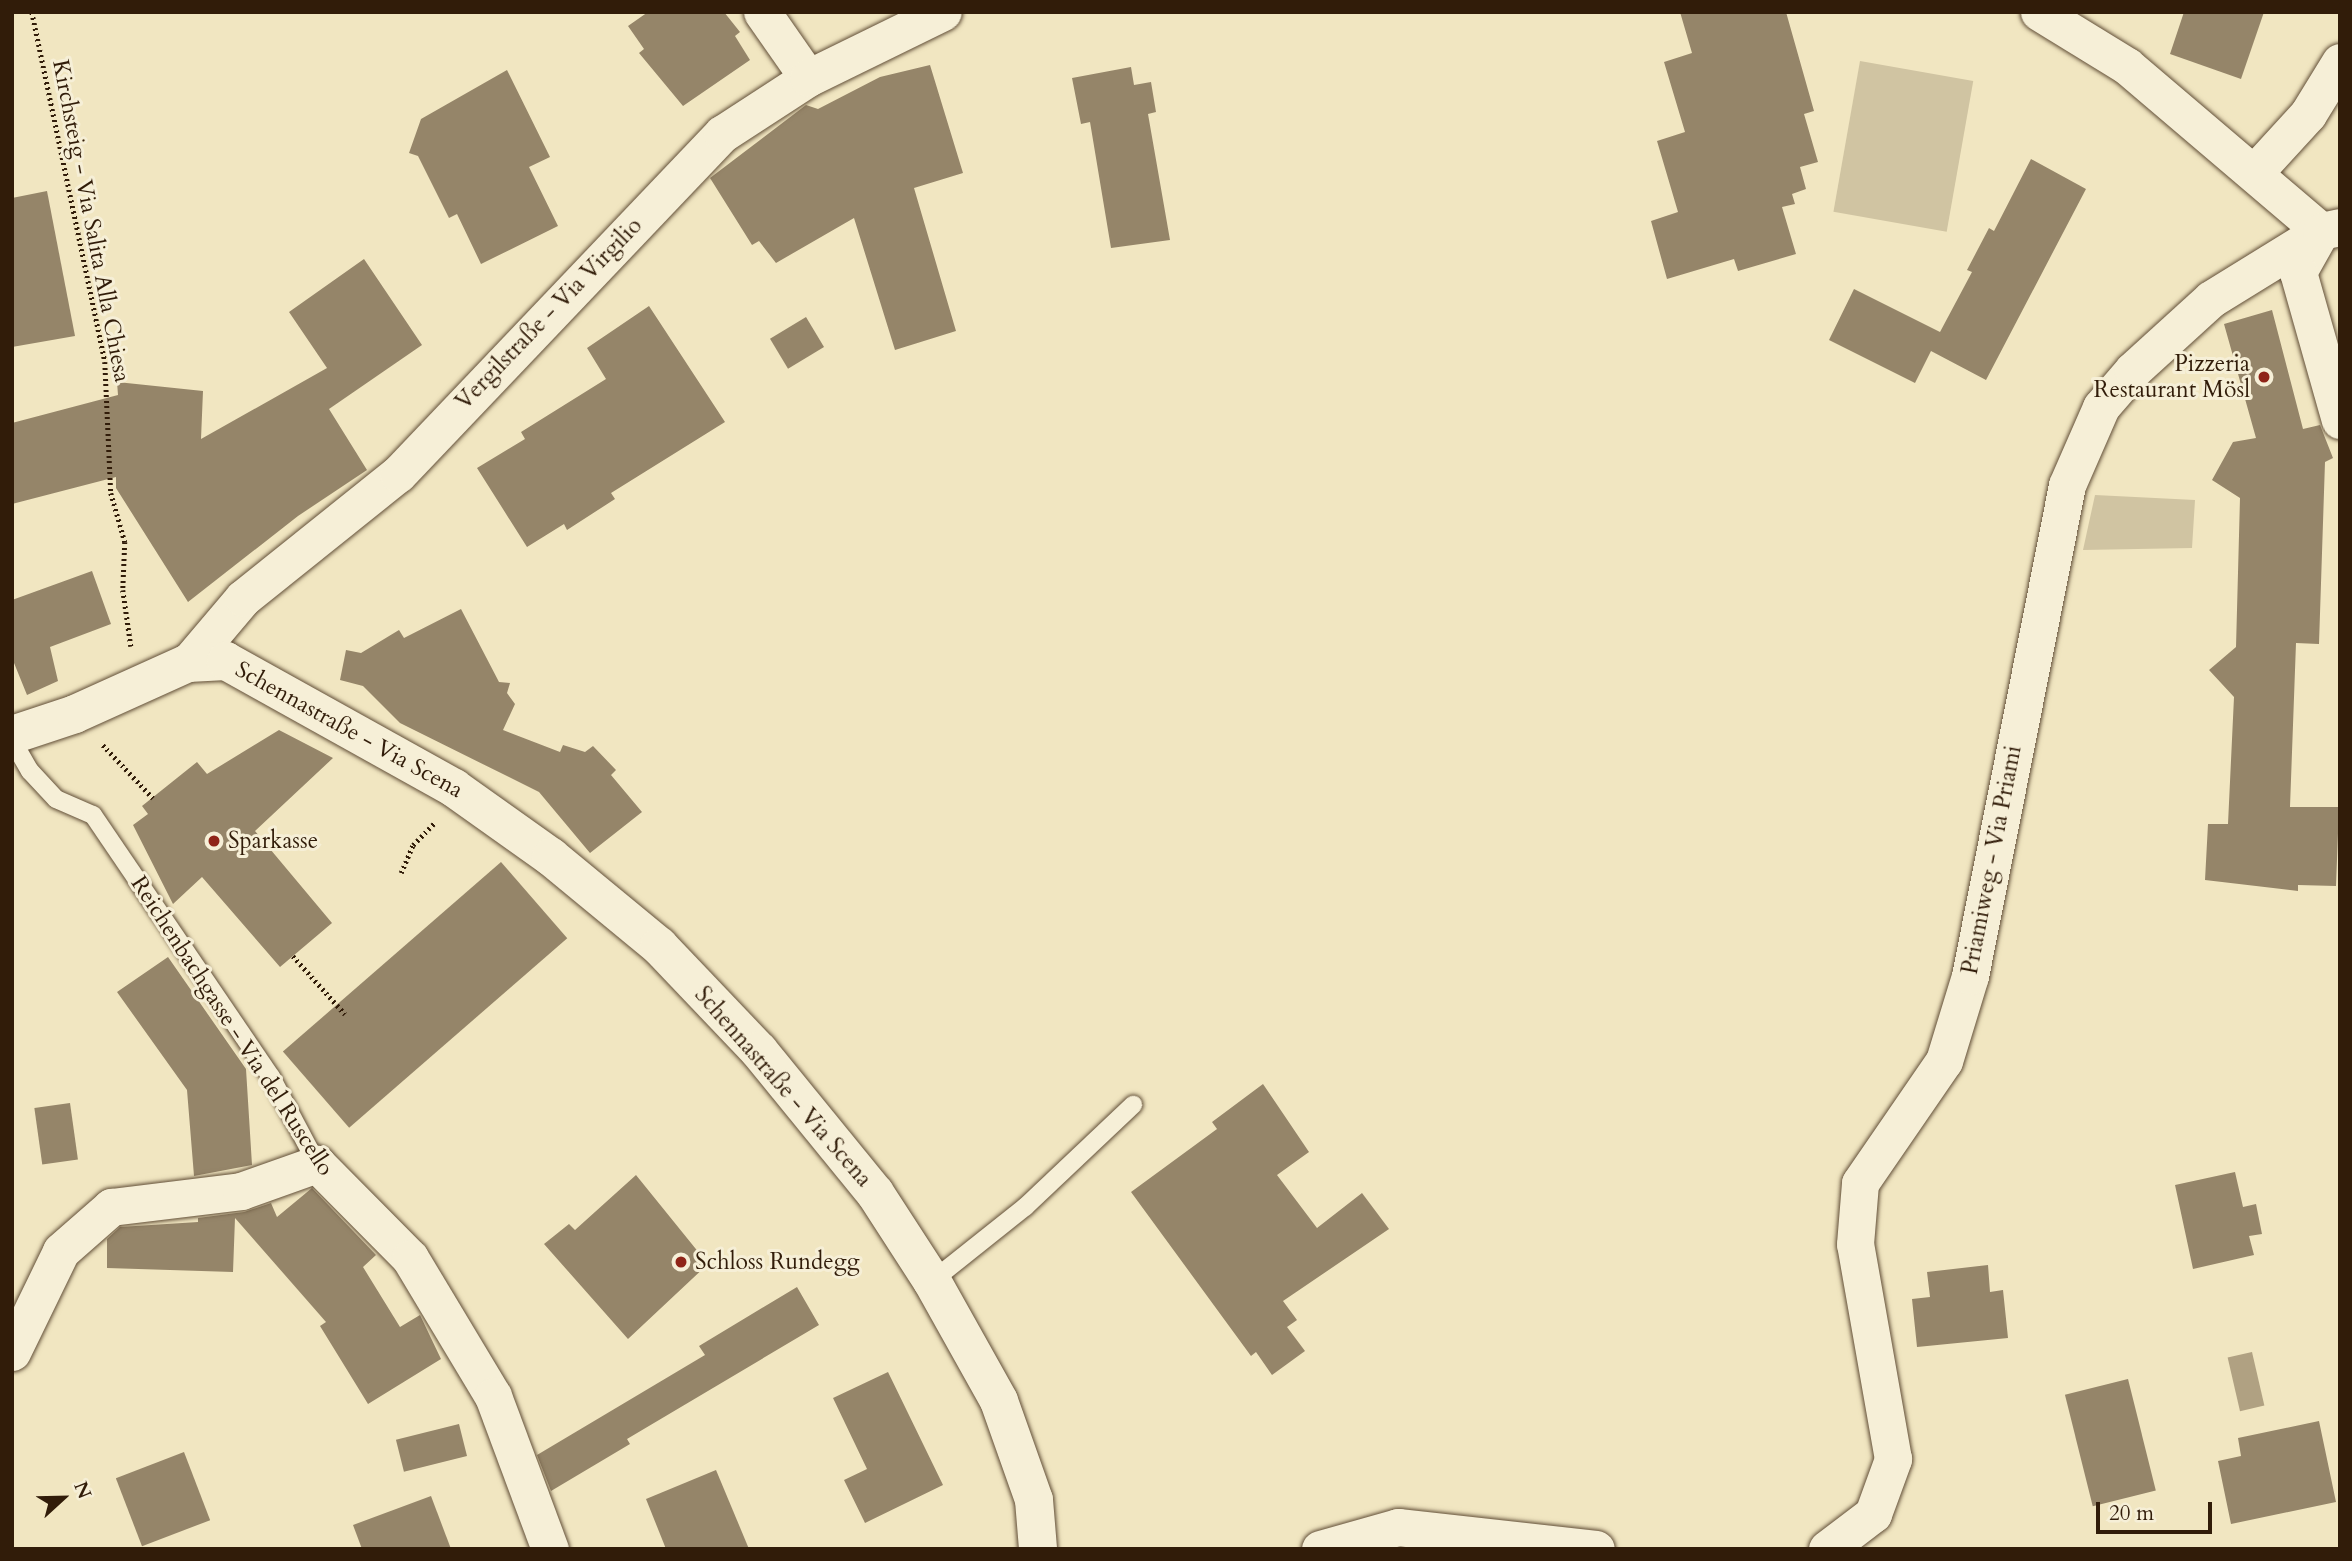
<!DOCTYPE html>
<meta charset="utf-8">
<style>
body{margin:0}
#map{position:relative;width:2352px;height:1561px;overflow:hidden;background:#f1e6c1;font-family:Cardo,serif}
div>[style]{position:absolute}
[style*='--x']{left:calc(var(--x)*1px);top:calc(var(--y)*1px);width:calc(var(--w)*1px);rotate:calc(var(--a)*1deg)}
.green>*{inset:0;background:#d0c4a2;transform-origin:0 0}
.water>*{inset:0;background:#b0a182;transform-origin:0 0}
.building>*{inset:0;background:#958569;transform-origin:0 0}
.path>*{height:4.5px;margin-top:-2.25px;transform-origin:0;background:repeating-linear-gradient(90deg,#311c09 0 2px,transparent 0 5.5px)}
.roads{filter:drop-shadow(0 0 2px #614e37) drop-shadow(0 0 2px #614e37)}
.service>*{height:18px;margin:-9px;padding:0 9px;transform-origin:9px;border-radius:9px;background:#f6efd7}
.minor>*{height:37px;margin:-18.5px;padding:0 18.5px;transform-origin:18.5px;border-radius:18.5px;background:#f6efd7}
.tertiary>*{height:38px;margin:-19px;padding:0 19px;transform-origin:19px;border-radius:19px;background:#f6efd7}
.dots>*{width:19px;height:19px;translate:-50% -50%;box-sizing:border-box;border:4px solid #f6efd7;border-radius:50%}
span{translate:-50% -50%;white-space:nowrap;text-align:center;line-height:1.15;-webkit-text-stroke:6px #f6efd7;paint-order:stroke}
.street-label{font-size:23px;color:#311c09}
.poi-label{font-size:23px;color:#311c09}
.right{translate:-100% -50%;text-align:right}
.left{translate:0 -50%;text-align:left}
.frame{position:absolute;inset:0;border:14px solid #311c09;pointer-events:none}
.north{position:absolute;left:28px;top:1463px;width:70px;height:70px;-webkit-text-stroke:5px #f6efd7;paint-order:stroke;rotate:68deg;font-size:19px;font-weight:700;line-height:28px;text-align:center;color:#311c09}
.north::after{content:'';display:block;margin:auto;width:24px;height:32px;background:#311c09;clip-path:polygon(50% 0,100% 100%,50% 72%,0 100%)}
.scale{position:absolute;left:2096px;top:1502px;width:116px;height:32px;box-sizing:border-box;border:4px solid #311c09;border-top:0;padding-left:9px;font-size:21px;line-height:24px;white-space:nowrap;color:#311c09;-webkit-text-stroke:5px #f6efd7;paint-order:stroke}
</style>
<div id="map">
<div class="green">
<div style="left:1860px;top:61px;width:115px;height:153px;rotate:10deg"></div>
<div style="clip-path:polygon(2095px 495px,2195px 500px,2192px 548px,2083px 550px)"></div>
</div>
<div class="water">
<div style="left:2252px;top:1352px;width:55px;height:25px;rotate:77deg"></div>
</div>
<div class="building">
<div style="clip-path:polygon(648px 12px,724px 12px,740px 32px,735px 36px,750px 60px,683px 106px,639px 53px,644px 49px,628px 26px)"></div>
<div style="clip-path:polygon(1680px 12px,1786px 12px,1814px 111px,1804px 114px,1818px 162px,1800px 167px,1806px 189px,1792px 194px,1795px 204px,1782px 207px,1796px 254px,1738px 271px,1734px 259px,1667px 279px,1651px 221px,1678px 212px,1657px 141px,1685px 132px,1664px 62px,1692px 53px)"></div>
<div style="clip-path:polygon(2184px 12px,2264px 12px,2241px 79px,2170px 54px)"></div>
<div style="clip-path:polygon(930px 65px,963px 173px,914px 188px,956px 331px,895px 350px,854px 218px,776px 263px,759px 241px,752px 245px,710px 178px,806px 105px,818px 109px,880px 77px)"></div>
<div style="clip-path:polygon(1131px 67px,1134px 85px,1151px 82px,1156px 112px,1148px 114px,1170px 240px,1111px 248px,1090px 122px,1081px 124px,1072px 78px)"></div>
<div style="clip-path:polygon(507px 70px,550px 157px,529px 167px,558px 226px,481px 264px,457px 214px,449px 218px,418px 156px,409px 153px,421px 119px)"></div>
<div style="clip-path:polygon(2031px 159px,2086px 189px,1986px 380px,1931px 351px,1915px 383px,1829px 340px,1854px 289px,1940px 332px,1972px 272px,1967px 270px,1989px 228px,1994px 231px)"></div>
<div style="clip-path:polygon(47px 191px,75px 336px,12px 347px,12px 198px)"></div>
<div style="clip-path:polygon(364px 259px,422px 345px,329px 409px,367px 470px,298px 516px,188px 602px,116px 488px,116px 477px,12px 504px,12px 423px,118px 395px,117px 382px,203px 391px,201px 439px,327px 368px,289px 312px)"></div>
<div style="clip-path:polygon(649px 306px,725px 422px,611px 493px,615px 499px,567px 530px,564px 524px,527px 547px,477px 468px,525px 439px,521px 432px,606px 379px,587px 348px)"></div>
<div style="clip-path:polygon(2272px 310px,2303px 429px,2320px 425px,2333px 458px,2325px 462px,2319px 644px,2296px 643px,2290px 807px,2339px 807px,2336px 886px,2298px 885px,2298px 891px,2205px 880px,2208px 824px,2228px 824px,2234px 697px,2209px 670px,2236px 647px,2240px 498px,2212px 480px,2233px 442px,2256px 438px,2224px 324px)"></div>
<div style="left:806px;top:317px;width:35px;height:42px;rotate:59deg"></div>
<div style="clip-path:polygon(92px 571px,111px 624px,50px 647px,58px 681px,27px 695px,12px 658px,12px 600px)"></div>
<div style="clip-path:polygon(461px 609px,499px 682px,510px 683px,507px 693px,515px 704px,503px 730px,560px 752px,563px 745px,585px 752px,593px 746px,616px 770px,611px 775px,642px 812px,590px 853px,539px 792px,400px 723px,363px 686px,340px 680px,346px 650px,361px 653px,399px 630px,404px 638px)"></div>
<div style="clip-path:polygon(279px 730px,333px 758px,255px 831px,332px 923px,280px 967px,202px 877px,173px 904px,133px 825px,148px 814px,142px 806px,197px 762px,207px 774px)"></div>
<div style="left:501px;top:862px;width:101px;height:289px;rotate:49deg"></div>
<div style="clip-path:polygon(168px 957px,246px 1069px,252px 1165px,194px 1176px,187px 1090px,117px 992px)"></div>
<div style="clip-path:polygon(1263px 1084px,1309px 1152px,1277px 1175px,1317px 1228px,1362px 1193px,1389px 1229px,1283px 1301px,1297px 1320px,1287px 1327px,1305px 1351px,1272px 1375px,1256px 1352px,1251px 1356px,1131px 1192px,1217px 1129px,1212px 1122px)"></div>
<div style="left:70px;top:1103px;width:57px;height:36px;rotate:82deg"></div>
<div style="clip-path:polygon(2235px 1172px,2243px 1207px,2256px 1204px,2262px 1234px,2249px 1236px,2254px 1255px,2193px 1269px,2175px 1185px)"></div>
<div style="clip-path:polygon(636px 1175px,708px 1264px,628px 1339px,544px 1244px,569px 1224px,575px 1230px)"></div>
<div style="clip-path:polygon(312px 1188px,376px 1255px,363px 1267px,400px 1327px,420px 1315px,441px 1359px,368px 1404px,320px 1326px,326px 1322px,235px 1218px,233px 1272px,107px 1268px,107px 1239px,120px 1227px,198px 1222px,198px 1218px,244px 1212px,271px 1203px,277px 1217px)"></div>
<div style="clip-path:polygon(1988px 1265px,1990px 1292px,2003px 1290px,2008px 1338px,1917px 1347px,1912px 1299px,1930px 1297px,1927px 1272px)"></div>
<div style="clip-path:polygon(797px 1287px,819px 1325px,627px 1439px,630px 1444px,551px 1491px,537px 1455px,705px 1355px,699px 1346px)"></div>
<div style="clip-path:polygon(888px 1372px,943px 1485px,865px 1523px,844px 1480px,867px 1469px,833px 1398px)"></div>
<div style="left:2128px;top:1379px;width:115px;height:65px;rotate:76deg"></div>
<div style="clip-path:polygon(2319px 1421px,2336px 1502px,2231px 1524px,2218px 1461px,2241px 1456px,2238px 1438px)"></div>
<div style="left:459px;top:1424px;width:33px;height:65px;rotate:76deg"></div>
<div style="left:184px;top:1452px;width:73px;height:73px;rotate:69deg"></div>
<div style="clip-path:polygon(716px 1470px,749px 1549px,666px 1549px,646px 1499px)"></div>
<div style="clip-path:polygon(431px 1496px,451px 1549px,362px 1549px,353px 1525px)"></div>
</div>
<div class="path">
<div style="--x:32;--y:12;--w:358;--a:78.2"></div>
<div style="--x:105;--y:362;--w:131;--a:87.4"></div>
<div style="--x:111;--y:493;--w:51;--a:74.1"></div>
<div style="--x:125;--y:542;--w:48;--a:92.4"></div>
<div style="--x:123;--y:590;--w:57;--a:81.9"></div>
<div style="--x:103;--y:745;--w:73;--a:46.7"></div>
<div style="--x:401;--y:873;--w:30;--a:-67"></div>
<div style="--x:413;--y:845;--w:32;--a:-46"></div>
<div style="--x:293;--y:956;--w:78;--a:48.1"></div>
</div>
<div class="roads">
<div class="service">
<div style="--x:12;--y:740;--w:36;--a:60"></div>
<div style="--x:30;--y:771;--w:38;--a:47"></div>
<div style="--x:56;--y:799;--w:40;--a:23.4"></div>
<div style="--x:93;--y:815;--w:317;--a:55.8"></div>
<div style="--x:271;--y:1077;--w:98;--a:62.1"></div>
<div style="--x:932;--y:1281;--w:119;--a:-38.5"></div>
<div style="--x:1025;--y:1207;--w:149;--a:-43.4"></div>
</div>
<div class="minor">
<div style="--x:762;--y:12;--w:80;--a:55.1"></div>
<div style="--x:2039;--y:12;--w:103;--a:31.5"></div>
<div style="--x:2127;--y:66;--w:255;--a:40.4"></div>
<div style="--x:2254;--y:173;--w:80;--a:-47.5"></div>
<div style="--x:2308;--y:114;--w:61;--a:-58.4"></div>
<div style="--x:2320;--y:233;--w:45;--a:119.4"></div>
<div style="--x:2298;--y:272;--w:154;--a:74.2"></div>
<div style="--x:188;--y:663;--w:85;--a:-49.8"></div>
<div style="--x:243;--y:598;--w:198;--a:-38.7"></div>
<div style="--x:398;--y:474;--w:470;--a:-46.4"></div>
<div style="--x:722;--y:134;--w:103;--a:-33.1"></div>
<div style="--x:808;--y:78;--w:150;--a:-26.1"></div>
<div style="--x:12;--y:1352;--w:112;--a:-64.1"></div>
<div style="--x:61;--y:1251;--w:67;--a:-41.3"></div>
<div style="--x:111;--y:1207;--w:131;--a:-7"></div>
<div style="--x:241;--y:1191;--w:81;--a:-19.6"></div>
<div style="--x:317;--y:1164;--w:132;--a:45.3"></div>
<div style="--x:410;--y:1258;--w:161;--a:59"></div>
<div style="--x:493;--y:1396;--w:163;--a:69.6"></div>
<div style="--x:1320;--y:1549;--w:81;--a:-15.8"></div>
<div style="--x:1398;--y:1527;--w:199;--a:6.3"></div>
<div style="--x:1827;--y:1549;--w:58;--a:-37.3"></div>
<div style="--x:1873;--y:1514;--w:59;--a:-70"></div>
<div style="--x:1893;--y:1459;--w:218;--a:-100"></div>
<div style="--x:1855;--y:1244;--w:61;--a:-85.3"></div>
<div style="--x:1860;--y:1183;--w:148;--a:-55.5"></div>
<div style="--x:1944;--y:1061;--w:89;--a:-73"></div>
<div style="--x:1970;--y:976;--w:500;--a:-78.82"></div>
<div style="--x:2067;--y:485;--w:85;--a:-66.4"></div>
<div style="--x:2101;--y:407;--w:49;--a:-49.1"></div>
<div style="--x:2133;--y:370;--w:105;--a:-42.3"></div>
<div style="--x:2211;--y:299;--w:129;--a:-31.7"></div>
<div style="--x:2321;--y:231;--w:19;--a:-12"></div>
</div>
<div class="tertiary">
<div style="--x:12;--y:735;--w:66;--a:-18.4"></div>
<div style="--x:75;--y:714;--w:124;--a:-24.3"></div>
<div style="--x:188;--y:663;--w:38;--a:-3"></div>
<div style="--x:226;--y:661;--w:261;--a:29.1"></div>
<div style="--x:454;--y:788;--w:119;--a:35.4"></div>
<div style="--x:551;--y:857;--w:140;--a:39.5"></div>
<div style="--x:659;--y:946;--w:145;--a:46.4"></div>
<div style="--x:759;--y:1051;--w:183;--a:50.8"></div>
<div style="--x:875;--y:1193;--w:105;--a:57.1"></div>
<div style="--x:932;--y:1281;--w:137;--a:60.8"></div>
<div style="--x:999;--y:1401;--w:105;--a:70.5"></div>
<div style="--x:1034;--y:1500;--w:49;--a:85.3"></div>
</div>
</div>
<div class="dots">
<div style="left:2264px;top:377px;background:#8f2418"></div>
<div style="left:214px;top:841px;background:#8f2418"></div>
<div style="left:681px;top:1262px;background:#8f2418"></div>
</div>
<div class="street-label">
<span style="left:91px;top:221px;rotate:79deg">Kirchsteig - Via Salita Alla Chiesa</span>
<span style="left:549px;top:314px;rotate:-46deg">Vergilstraße - Via Virgilio</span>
<span style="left:349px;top:730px;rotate:29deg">Schennastraße - Via Scena</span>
<span style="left:1992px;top:860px;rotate:-79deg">Priamiweg - Via Priami</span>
<span style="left:232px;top:1026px;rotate:57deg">Reichenbachgasse - Via del Ruscello</span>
<span style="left:783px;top:1087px;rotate:49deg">Schennastraße - Via Scena</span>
</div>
<div class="poi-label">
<span class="right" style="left:2250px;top:377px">Pizzeria<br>Restaurant Mösl</span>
<span class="left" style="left:228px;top:841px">Sparkasse</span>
<span class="left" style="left:695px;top:1262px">Schloss Rundegg</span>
</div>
<div class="frame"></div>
<div class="north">N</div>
<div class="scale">20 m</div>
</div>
